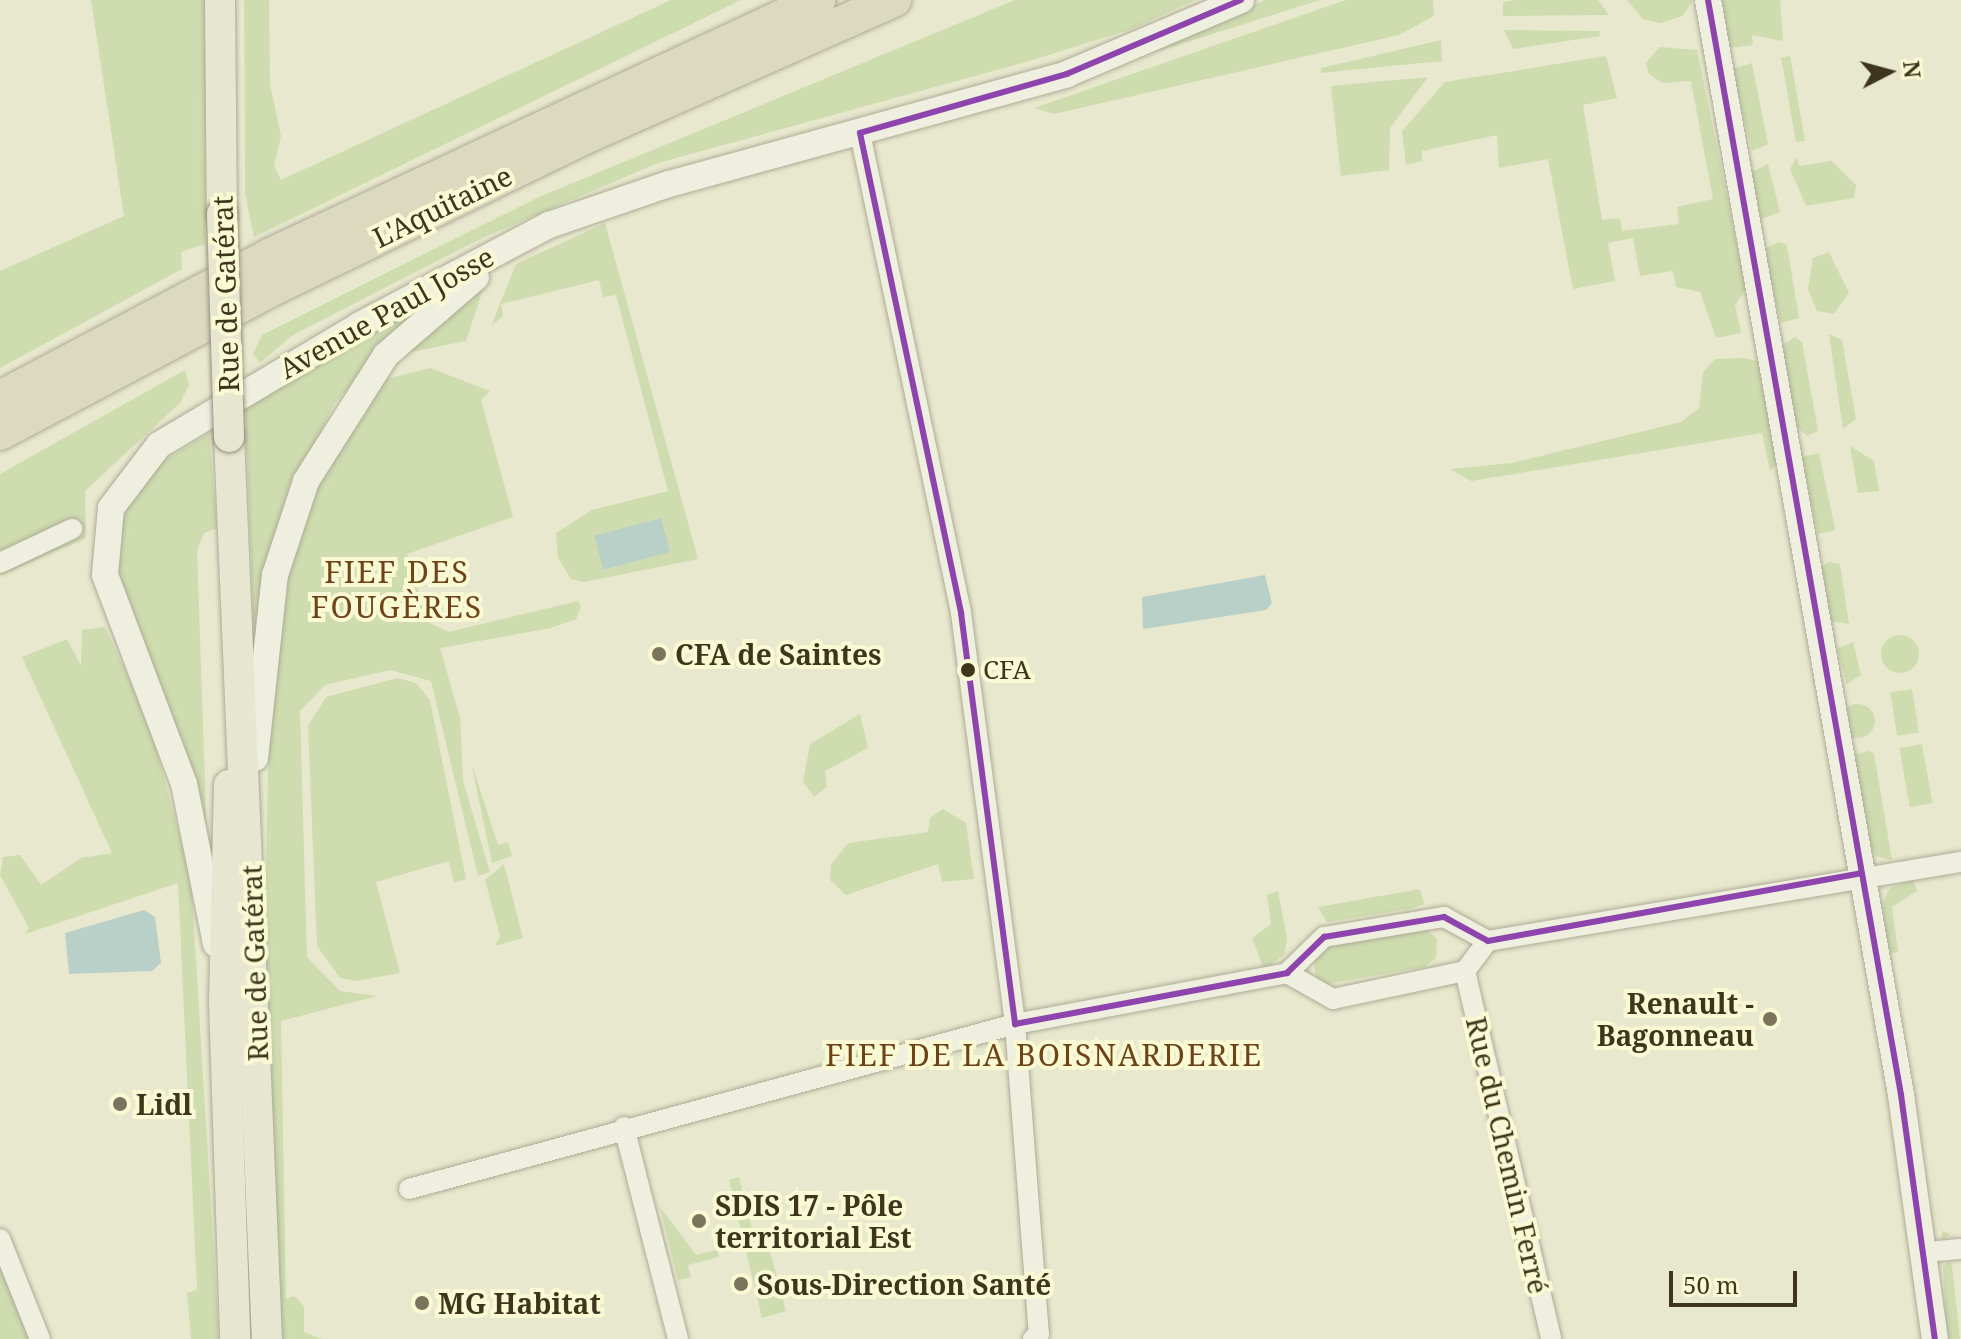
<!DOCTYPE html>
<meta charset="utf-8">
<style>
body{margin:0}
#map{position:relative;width:1961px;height:1339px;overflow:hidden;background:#e8e8ce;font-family:"Noto Serif",serif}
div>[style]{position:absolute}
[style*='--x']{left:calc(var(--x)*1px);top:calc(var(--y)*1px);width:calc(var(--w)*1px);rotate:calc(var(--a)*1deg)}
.green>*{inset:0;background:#cedcaf;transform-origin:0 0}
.round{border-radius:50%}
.water>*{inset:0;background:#b9d0c8;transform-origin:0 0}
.roads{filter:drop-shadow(0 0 2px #adab96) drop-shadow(0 0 2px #adab96)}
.street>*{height:20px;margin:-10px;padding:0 10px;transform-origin:10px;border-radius:10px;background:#efefe0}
.secondary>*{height:26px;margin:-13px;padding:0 13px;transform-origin:13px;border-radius:13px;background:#efefe0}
.primary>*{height:30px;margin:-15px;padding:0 15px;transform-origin:15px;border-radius:15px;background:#e7e7d1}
.highway>*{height:34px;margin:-17px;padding:0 17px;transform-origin:17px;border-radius:17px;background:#dbd9be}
.bridges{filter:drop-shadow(0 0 2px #92907e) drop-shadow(0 0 2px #92907e)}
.primary-bridge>*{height:30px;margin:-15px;padding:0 15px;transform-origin:15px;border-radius:15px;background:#e7e7d1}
.bus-1>*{height:6px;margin:-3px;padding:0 3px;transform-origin:3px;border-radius:3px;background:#8e44ad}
.dots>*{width:22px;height:22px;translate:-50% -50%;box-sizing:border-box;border:4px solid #f9f9d3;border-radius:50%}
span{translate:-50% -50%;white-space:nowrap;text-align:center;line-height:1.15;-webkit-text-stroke:8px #f9f9d3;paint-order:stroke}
.bus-label{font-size:26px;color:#3d361d}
.left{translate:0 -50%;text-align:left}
.street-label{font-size:28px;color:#3d361d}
.poi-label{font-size:28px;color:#3d361d;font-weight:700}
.right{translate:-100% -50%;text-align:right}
.neighbourhood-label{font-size:30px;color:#6e4318;letter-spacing:2px}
.north{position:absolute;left:1849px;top:32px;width:80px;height:80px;-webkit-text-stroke:6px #f9f9d3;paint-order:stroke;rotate:84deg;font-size:22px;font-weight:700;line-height:32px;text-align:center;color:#3d361d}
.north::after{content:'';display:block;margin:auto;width:28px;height:36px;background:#3d361d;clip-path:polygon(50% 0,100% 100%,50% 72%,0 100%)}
.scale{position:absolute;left:1669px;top:1271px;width:128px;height:36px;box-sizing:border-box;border:4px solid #3d361d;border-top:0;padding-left:10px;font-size:24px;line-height:28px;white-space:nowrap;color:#3d361d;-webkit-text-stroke:6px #f9f9d3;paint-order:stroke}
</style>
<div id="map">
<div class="green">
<div style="clip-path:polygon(91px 0,208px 0,205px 244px,181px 252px,182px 269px,0 368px,0 271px,124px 216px)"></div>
<div style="clip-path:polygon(244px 0,269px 0,270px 84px,281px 136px,274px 166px,281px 180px,671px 0,741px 0,254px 237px,245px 194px)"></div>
<div style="clip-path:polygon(1015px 0,1195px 0,1132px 29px,1023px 63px,658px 163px,482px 238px,293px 335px,260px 363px,253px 354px,262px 335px,539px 197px)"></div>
<div style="clip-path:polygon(1265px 0,1320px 0,1146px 55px,1203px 29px)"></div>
<div style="clip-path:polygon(1346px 0,1433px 0,1434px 16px,1399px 35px,1054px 114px,1034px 108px)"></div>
<div style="clip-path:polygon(1598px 0,1609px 15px,1503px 16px,1503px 2px,1516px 0)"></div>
<div style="clip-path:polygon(1627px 0,1692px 0,1692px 2px,1683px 16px,1661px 23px,1643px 19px)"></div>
<div style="clip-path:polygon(1720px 0,1780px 0,1783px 41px,1752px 35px,1753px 45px,1729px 48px)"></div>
<div style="clip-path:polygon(1504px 30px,1599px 31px,1600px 36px,1513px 49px)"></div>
<div style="clip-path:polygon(1441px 40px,1442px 61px,1321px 73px,1321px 68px)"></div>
<div style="clip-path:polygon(1659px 47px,1697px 50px,1746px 289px,1735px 305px,1741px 333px,1716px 338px,1700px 292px,1676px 287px,1673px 271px,1640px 276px,1633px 238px,1608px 243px,1615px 281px,1573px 289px,1548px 159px,1499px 168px,1497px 135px,1422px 151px,1422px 161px,1406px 165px,1402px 131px,1445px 82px,1606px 56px,1617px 98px,1583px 105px,1602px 220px,1620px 218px,1622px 231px,1679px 224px,1677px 207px,1713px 199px,1691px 81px,1662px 83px,1649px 74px,1646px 63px)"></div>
<div style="left:1790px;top:56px;width:86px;height:9px;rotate:80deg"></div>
<div style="clip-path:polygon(1752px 63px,1768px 144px,1752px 151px,1732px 69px)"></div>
<div style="clip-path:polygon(1428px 77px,1390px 128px,1389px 170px,1341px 176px,1331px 86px)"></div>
<div style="clip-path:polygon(1797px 157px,1799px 166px,1832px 161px,1856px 185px,1854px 198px,1806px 206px,1790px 169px)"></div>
<div style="clip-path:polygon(1768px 164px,1780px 212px,1759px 220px,1750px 173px)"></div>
<div style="clip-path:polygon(605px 223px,698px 559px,584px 582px,571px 579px,558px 558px,556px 533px,592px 510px,668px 491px,616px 295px,603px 297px,599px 280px,501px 304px,503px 316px,491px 326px,516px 264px)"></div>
<div style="clip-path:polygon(1779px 242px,1787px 245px,1799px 318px,1781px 323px,1763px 249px)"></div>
<div style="clip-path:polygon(1829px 252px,1849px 293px,1834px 314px,1817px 311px,1808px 289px,1813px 258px)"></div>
<div style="clip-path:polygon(485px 283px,466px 341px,406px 353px)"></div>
<div style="clip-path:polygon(422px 305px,334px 404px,284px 508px,254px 640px,245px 399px)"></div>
<div style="clip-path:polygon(1829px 334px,1842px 340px,1856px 419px,1843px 429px)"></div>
<div style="clip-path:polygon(1795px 337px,1802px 342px,1818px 431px,1807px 436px,1793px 424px,1781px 346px)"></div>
<div style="clip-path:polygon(1743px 358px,1757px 361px,1765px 377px,1779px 462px,1770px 471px,1762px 433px,1471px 481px,1450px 469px,1512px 463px,1681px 422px,1699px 408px,1703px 372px,1715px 359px)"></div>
<div style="clip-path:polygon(430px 368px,490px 391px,481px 400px,513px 517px,407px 554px,428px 622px,449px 632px,578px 601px,581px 607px,576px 619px,551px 628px,440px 648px,460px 718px,463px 781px,490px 872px,478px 876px,431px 681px,390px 670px,325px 685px,300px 711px,307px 957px,340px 991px,377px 996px,281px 1021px,286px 1299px,294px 1296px,304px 1306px,304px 1332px,322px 1339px,276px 1339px,263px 1013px,269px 725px,282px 592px,316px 485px,386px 379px)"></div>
<div style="clip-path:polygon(185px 370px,189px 385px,180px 403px,85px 491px,86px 538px,0 576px,0 474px)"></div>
<div style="clip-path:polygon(209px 433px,217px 528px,204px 533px,197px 551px,207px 841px,114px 580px,124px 501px,140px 475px)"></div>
<div style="clip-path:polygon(1850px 446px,1874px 461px,1879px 491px,1858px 493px)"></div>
<div style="left:1819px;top:453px;width:79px;height:18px;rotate:78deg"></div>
<div style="clip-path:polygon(1829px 562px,1840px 564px,1849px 624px,1830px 621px,1821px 567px)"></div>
<div style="clip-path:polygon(105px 627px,149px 722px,191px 878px,219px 1339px,191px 1339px,187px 1293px,197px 1290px,178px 883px,25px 934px,29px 928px,0 875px,3px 857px,20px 855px,41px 885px,81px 858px,112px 853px,22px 657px,67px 639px,81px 666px,82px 630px)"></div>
<div class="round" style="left:1881px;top:635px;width:38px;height:38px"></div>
<div style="clip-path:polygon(1853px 642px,1861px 675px,1847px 684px,1837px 649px)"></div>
<div style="clip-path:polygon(397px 678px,416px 683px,430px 700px,466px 879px,454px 883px,449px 861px,376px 882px,400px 973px,357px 981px,340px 978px,317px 946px,308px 726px,326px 697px)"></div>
<div style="left:1912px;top:689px;width:44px;height:22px;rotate:81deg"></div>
<div class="round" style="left:1841px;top:704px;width:34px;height:34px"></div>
<div style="clip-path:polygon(860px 714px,868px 748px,825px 771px,827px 787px,814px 797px,803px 782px,810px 744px)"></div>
<div style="left:1922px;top:744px;width:60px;height:23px;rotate:80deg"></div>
<div style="clip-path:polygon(1869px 751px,1874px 754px,1892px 860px,1875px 856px,1866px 838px,1854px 755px)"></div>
<div style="clip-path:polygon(471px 762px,498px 845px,508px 842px,512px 856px,492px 863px)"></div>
<div style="clip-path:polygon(943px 809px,966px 823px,974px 879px,942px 882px,938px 864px,846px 895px,830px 880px,831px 865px,848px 843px,928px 832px,930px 818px)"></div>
<div style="clip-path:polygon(504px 864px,523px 938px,495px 946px,500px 936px,485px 880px)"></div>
<div style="clip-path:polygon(1913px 879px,1917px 891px,1892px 907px,1898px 952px,1887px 954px,1883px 903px,1889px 889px)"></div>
<div style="clip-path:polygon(1420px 889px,1424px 904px,1409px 909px,1327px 922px,1318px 907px)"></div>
<div style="clip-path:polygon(1278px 891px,1287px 939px,1284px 955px,1264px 969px,1252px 938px,1271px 924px,1267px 895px)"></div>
<div style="clip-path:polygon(1424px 928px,1437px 939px,1436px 958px,1424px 967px,1321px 985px,1315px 973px,1314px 956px,1325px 947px)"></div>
<div style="clip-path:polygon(1926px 1123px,1942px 1231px,1950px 1234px,1943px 1240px)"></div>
<div style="clip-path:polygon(739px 1177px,757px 1249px,769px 1248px,786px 1311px,762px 1318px,729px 1180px)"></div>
<div style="clip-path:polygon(660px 1207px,696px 1255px,717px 1250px,719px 1257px,688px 1265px,691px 1277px,679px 1280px,683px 1299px)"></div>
<div style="clip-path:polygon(0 1259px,31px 1339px,0 1339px)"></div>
<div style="clip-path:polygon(1949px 1262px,1952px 1265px,1960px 1339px,1947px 1339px,1943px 1266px)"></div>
</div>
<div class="water">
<div style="left:661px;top:518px;width:35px;height:69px;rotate:75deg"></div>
<div style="clip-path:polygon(1265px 575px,1272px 603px,1266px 610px,1143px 629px,1142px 597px)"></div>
<div style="clip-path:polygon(144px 910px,155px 917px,161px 963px,152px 971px,69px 974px,65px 933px)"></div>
</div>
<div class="roads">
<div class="street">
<div style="--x:860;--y:133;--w:491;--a:78.1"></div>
<div style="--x:961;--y:613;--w:415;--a:82.5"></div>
<div style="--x:1015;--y:1024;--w:311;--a:85.6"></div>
<div style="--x:1039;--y:1334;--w:8;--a:140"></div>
<div style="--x:0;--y:563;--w:80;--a:-25.3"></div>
<div style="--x:1465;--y:971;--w:378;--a:76.8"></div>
<div style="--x:1287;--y:973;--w:53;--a:29.5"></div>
<div style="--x:1333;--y:999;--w:135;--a:-12"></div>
<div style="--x:1465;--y:971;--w:38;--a:-53"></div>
<div style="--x:624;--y:1127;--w:219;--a:75.7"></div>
<div style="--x:409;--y:1189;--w:628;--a:-15.23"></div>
<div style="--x:1015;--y:1024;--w:277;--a:-10.6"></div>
<div style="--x:1287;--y:973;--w:52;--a:-44.2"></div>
<div style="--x:1324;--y:937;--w:122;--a:-9.5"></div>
<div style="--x:1444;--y:917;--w:50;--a:28.6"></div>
<div style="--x:1488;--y:941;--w:480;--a:-9.5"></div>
<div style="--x:0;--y:1239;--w:108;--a:68.2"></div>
<div style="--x:1926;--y:1252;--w:35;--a:-5"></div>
</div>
<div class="secondary">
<div style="--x:1708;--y:0;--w:1112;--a:80"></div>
<div style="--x:1901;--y:1095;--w:246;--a:82.1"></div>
<div style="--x:255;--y:758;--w:184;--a:-83.8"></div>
<div style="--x:275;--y:575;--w:99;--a:-71.7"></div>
<div style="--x:306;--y:481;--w:149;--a:-57.6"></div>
<div style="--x:386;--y:355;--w:119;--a:-40.9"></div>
<div style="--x:216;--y:944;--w:163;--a:-101.3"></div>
<div style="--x:184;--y:784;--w:223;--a:-110.7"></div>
<div style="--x:105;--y:575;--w:67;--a:-84.9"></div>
<div style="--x:111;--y:508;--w:79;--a:-52.7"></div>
<div style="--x:159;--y:445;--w:234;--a:-30.8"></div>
<div style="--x:360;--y:325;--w:214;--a:-27.9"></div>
<div style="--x:549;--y:225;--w:127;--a:-18.9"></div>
<div style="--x:669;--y:184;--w:413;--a:-15.4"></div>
<div style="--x:1067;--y:74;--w:189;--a:-23"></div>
</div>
<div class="primary">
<div style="--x:220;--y:0;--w:214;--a:89.5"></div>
<div style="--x:229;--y:437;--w:903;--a:87.59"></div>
<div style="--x:229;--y:785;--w:216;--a:91.3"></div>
<div style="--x:224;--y:1001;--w:338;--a:88.1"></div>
</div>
<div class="highway">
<div style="--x:0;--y:398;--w:306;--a:-27.8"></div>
<div style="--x:271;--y:255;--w:604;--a:-24.99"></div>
<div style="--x:0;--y:433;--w:317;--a:-27.9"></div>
<div style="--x:280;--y:285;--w:343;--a:-25.9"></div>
<div style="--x:589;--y:135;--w:334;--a:-23.9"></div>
</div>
</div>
<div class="bridges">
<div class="primary-bridge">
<div style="--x:222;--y:214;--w:223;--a:88.2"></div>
</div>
</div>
<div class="bus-1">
<div style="--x:1241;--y:0;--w:189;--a:157"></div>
<div style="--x:1067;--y:74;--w:215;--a:164.1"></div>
<div style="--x:860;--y:133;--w:491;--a:78.1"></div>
<div style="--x:961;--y:613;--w:415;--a:82.5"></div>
<div style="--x:1015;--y:1024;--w:277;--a:-10.6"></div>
<div style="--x:1287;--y:973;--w:52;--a:-44.2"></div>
<div style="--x:1324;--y:937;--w:122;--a:-9.5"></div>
<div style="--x:1444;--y:917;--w:50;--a:28.6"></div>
<div style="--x:1488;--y:941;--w:379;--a:-10.3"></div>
<div style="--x:1708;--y:0;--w:1112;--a:80"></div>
<div style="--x:1901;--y:1095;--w:246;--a:82.1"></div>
</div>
<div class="dots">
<div style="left:659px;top:654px;background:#79745b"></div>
<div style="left:968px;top:670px;background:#3d361d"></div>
<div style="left:1770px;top:1019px;background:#79745b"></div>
<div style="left:120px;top:1104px;background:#79745b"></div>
<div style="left:699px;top:1221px;background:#79745b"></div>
<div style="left:741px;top:1284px;background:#79745b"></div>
<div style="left:422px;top:1303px;background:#79745b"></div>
</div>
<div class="bus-label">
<span class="left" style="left:983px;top:670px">CFA</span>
</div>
<div class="street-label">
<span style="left:442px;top:206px;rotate:-26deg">L'Aquitaine</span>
<span style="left:225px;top:294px;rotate:-92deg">Rue de Gatérat</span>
<span style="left:386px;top:312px;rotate:-29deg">Avenue Paul Josse</span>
<span style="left:254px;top:963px;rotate:-92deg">Rue de Gatérat</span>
<span style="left:1508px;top:1155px;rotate:77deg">Rue du Chemin Ferré</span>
</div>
<div class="poi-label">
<span class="left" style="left:675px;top:654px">CFA de Saintes</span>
<span class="right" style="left:1754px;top:1019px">Renault -<br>Bagonneau</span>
<span class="left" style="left:136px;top:1104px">Lidl</span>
<span class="left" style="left:715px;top:1221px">SDIS 17 - Pôle<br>territorial Est</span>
<span class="left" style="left:757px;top:1284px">Sous-Direction Santé</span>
<span class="left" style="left:438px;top:1303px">MG Habitat</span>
</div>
<div class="neighbourhood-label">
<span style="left:397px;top:589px">FIEF DES<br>FOUGÈRES</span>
<span style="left:1044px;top:1055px">FIEF DE LA BOISNARDERIE</span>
</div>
<div class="north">N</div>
<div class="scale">50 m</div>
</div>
